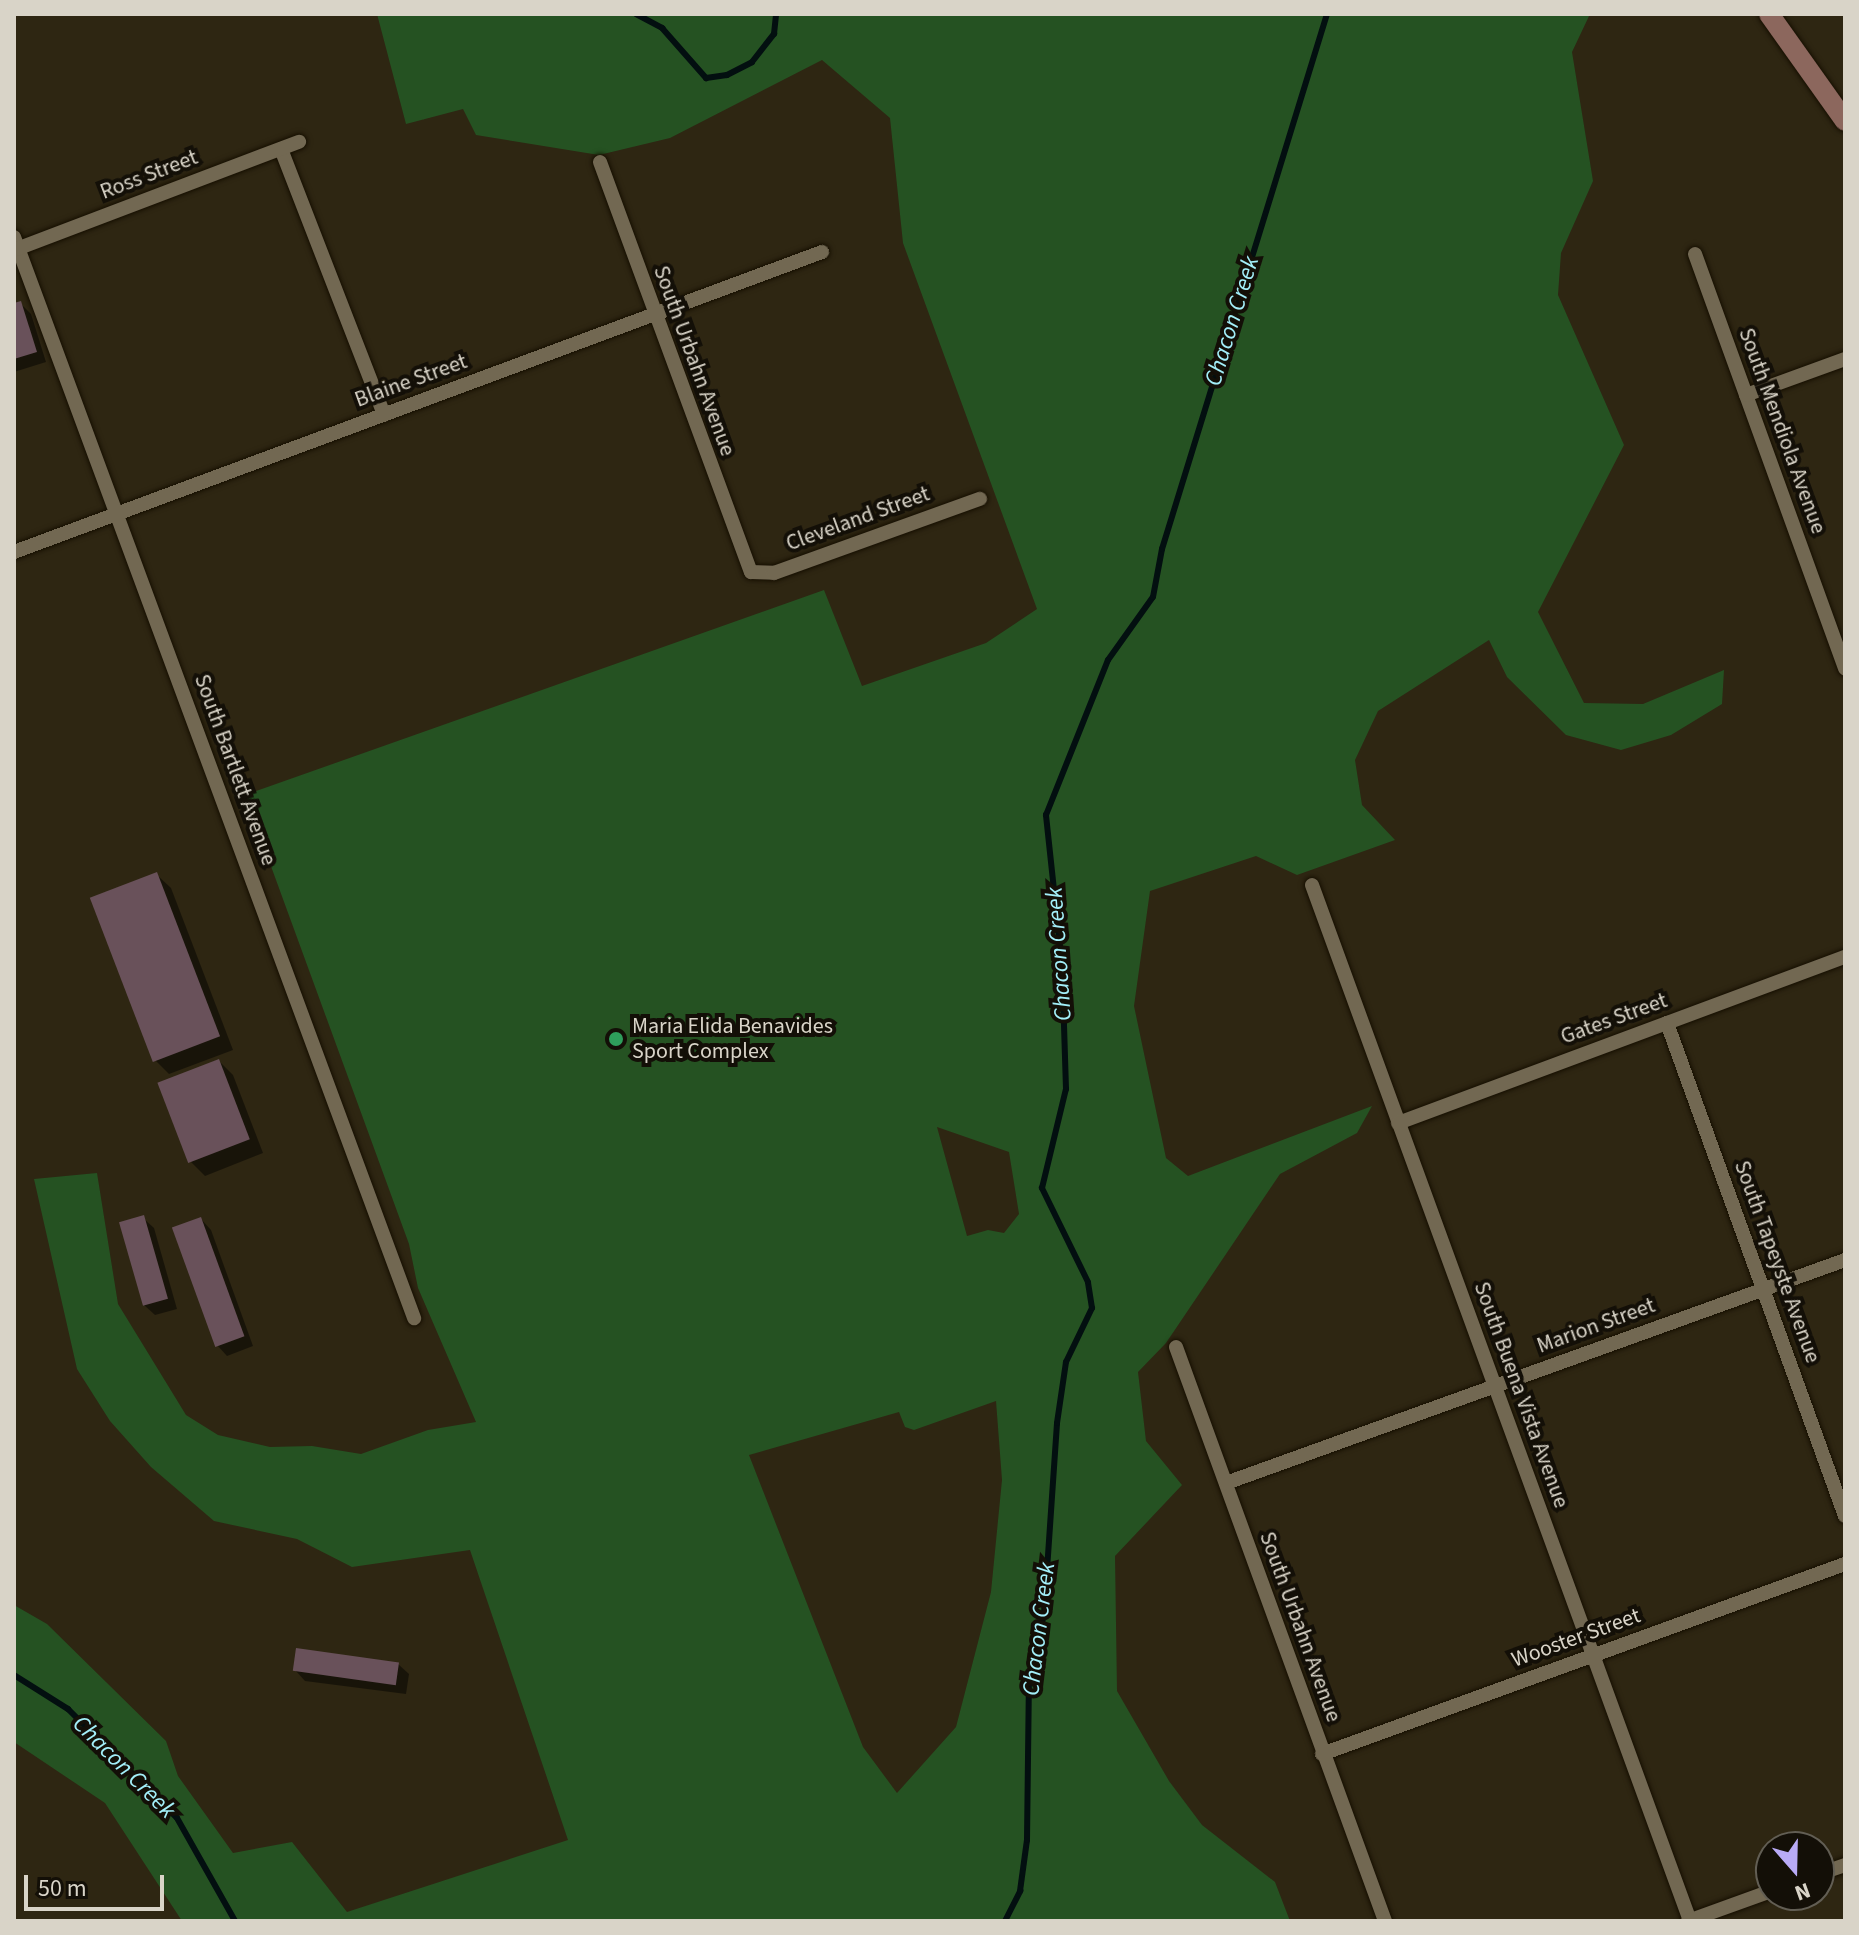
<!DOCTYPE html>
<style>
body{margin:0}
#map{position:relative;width:1859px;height:1935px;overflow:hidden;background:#2e2612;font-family:"Source Sans 3",sans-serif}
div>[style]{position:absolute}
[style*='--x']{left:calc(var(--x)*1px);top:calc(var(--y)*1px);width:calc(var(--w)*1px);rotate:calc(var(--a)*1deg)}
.green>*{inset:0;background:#255222}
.shadow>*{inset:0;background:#0007}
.stream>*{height:6px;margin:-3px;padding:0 3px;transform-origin:3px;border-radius:3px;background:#030f10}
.building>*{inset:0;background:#69515a;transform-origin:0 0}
.roads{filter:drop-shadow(0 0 2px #160f00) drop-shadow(0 0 2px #160f00)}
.street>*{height:14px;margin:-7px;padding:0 7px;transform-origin:7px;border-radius:7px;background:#726852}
.secondary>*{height:20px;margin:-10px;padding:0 10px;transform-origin:10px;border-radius:10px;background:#8c675d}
.dots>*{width:22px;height:22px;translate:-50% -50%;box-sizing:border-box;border:4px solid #130f07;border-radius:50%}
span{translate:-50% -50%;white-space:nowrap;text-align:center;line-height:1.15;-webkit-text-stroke:8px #130f07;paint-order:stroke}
.street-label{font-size:22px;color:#d9d4c8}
.poi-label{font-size:22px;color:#d9d4c8}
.left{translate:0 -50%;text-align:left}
.water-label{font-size:24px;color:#a3eff9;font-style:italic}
.frame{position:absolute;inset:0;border:16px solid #d9d4c8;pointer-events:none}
.north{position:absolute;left:1755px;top:1831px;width:80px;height:80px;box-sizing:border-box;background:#130f07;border:2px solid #625e54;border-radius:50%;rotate:160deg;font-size:22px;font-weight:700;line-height:32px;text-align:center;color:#d9d4c8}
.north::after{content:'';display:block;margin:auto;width:28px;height:36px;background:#b9abf7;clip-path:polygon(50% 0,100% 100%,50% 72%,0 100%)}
.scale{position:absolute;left:24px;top:1875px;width:140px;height:36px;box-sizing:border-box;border:4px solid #d9d4c8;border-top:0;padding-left:10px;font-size:24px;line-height:28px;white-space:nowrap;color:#d9d4c8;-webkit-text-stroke:6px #130f07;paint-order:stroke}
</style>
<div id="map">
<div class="green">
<div style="clip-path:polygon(evenodd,377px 14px,1590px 14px,1572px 52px,1593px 181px,1561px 253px,1558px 295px,1624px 445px,1538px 612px,1584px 703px,1643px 704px,1724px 670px,1722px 704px,1671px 735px,1621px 750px,1566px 735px,1507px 677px,1489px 640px,1378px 711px,1355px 760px,1362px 805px,1395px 840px,1297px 875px,1256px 856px,1150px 891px,1134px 1006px,1166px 1158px,1188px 1176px,1372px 1106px,1357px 1133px,1280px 1174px,1166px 1343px,1138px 1372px,1146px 1441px,1182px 1485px,1115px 1556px,1117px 1691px,1169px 1781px,1202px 1825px,1275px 1882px,1290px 1921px,182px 1921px,105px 1803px,14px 1742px,14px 1605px,47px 1624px,166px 1741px,178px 1776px,233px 1853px,292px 1842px,347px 1912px,568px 1840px,470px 1550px,352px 1567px,297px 1539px,214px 1521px,151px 1467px,110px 1421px,77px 1369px,34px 1179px,97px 1173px,118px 1304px,186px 1415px,218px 1435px,270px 1447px,312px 1446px,361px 1454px,428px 1430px,476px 1422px,418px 1288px,409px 1244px,245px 795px,824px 590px,862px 686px,986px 643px,1037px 609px,903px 243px,890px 118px,822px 60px,670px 138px,599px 155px,476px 135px,463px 109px,406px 124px,377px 14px,937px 1127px,1009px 1152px,1019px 1214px,1004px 1233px,988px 1230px,967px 1236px,937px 1127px,377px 14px,996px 1401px,1002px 1480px,991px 1592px,956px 1727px,897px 1793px,863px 1747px,749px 1455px,899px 1412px,905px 1427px,914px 1430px,996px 1401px)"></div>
</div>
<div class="shadow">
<div style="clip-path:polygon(20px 303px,31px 314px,46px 362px,14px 372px,14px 305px)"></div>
<div style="clip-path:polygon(156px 874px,171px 888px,233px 1050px,169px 1074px,155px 1060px)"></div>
<div style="clip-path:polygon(219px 1061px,233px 1075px,263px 1153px,205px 1176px,191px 1162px)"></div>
<div style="clip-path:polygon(143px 1218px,154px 1228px,177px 1309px,155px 1315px,144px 1305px)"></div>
<div style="clip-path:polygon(201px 1219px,211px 1230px,253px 1346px,227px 1356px,217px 1345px)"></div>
<div style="clip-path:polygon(398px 1664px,409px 1674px,406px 1694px,305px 1681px,295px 1670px)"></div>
</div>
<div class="stream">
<div style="--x:636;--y:14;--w:30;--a:28"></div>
<div style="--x:662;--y:28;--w:67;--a:48.7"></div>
<div style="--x:706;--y:78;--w:21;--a:-8"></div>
<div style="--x:727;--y:75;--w:28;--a:-27"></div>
<div style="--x:752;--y:62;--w:36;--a:-52"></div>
<div style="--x:774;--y:34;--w:20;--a:-84"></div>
<div style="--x:14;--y:1675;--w:64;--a:32.2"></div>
<div style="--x:68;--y:1709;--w:154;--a:45"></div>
<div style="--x:177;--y:1818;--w:118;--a:60.6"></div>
<div style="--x:1005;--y:1921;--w:34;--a:-63"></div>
<div style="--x:1020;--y:1891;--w:51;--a:-82.2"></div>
<div style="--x:1027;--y:1840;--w:158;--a:-89.3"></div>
<div style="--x:1029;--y:1682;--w:70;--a:-77.6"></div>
<div style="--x:1044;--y:1614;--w:191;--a:-86.1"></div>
<div style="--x:1057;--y:1423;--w:62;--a:-81.6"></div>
<div style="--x:1066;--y:1362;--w:60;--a:-64.3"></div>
<div style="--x:1092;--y:1308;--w:26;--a:-99"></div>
<div style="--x:1088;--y:1282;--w:105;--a:-116.1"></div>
<div style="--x:1042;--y:1188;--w:102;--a:-76.4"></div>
<div style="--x:1066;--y:1089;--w:124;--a:-91.8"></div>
<div style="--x:1062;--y:965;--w:151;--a:-96.1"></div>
<div style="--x:1046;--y:815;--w:167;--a:-68.2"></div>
<div style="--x:1108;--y:660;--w:77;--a:-54.5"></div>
<div style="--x:1153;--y:597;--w:49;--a:-79.4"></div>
<div style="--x:1162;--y:549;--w:560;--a:-72.86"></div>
</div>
<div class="building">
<div style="clip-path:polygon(21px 301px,37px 352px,14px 359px,14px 303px)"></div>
<div style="left:157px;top:872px;width:176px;height:72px;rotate:69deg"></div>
<div style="left:219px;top:1059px;width:86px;height:66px;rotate:69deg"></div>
<div style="left:144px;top:1215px;width:87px;height:26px;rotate:74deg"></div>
<div style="left:201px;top:1217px;width:127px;height:31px;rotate:70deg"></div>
<div style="left:296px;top:1648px;width:104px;height:23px;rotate:8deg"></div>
</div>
<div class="roads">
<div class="street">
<div style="--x:281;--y:149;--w:285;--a:68.8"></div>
<div style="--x:600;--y:162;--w:437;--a:69.8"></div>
<div style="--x:751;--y:572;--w:23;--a:2"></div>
<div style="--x:774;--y:573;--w:219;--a:-19.8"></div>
<div style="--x:14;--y:237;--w:1153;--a:69.69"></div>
<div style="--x:14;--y:250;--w:305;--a:-20.8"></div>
<div style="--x:1695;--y:254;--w:441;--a:70.1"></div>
<div style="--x:1746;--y:395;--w:105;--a:-20"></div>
<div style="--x:14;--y:552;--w:862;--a:-20.37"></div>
<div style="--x:1312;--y:885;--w:1103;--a:69.95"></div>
<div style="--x:1667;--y:1023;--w:524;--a:70.15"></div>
<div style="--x:1398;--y:1123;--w:477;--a:-20.4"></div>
<div style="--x:1176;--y:1347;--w:611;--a:69.99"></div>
<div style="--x:1226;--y:1483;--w:658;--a:-19.81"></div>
<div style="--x:1322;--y:1754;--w:556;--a:-19.97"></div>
<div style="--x:1819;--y:1874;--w:28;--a:-19"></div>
<div style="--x:1688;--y:1921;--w:88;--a:-19.9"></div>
</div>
<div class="secondary">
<div style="--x:1769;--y:14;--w:131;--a:54.6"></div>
</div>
</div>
<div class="dots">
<div style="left:616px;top:1039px;background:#2e9e5b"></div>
</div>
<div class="street-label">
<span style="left:149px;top:175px;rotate:-21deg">Ross Street</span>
<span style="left:694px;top:361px;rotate:70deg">South Urbahn Avenue</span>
<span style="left:411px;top:381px;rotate:-20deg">Blaine Street</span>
<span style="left:1782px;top:431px;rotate:70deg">South Mendiola Avenue</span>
<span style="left:858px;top:519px;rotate:-20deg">Cleveland Street</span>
<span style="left:235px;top:770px;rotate:70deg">South Bartlett Avenue</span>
<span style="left:1614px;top:1019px;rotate:-20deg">Gates Street</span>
<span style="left:1777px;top:1262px;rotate:70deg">South Tapeyste Avenue</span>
<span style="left:1596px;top:1326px;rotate:-20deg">Marion Street</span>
<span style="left:1521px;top:1395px;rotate:70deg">South Buena Vista Avenue</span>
<span style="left:1300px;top:1627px;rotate:70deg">South Urbahn Avenue</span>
<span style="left:1576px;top:1638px;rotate:-20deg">Wooster Street</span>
</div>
<div class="poi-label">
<span class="left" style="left:632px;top:1039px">Maria Elida Benavides<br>Sport Complex</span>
</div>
<div class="water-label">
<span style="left:1232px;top:321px;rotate:-73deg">Chacon Creek</span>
<span style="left:1059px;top:954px;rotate:-94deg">Chacon Creek</span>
<span style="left:1039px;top:1629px;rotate:-83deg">Chacon Creek</span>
<span style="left:124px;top:1767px;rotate:45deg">Chacon Creek</span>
</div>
<div class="frame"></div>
<div class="north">N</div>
<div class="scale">50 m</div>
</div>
